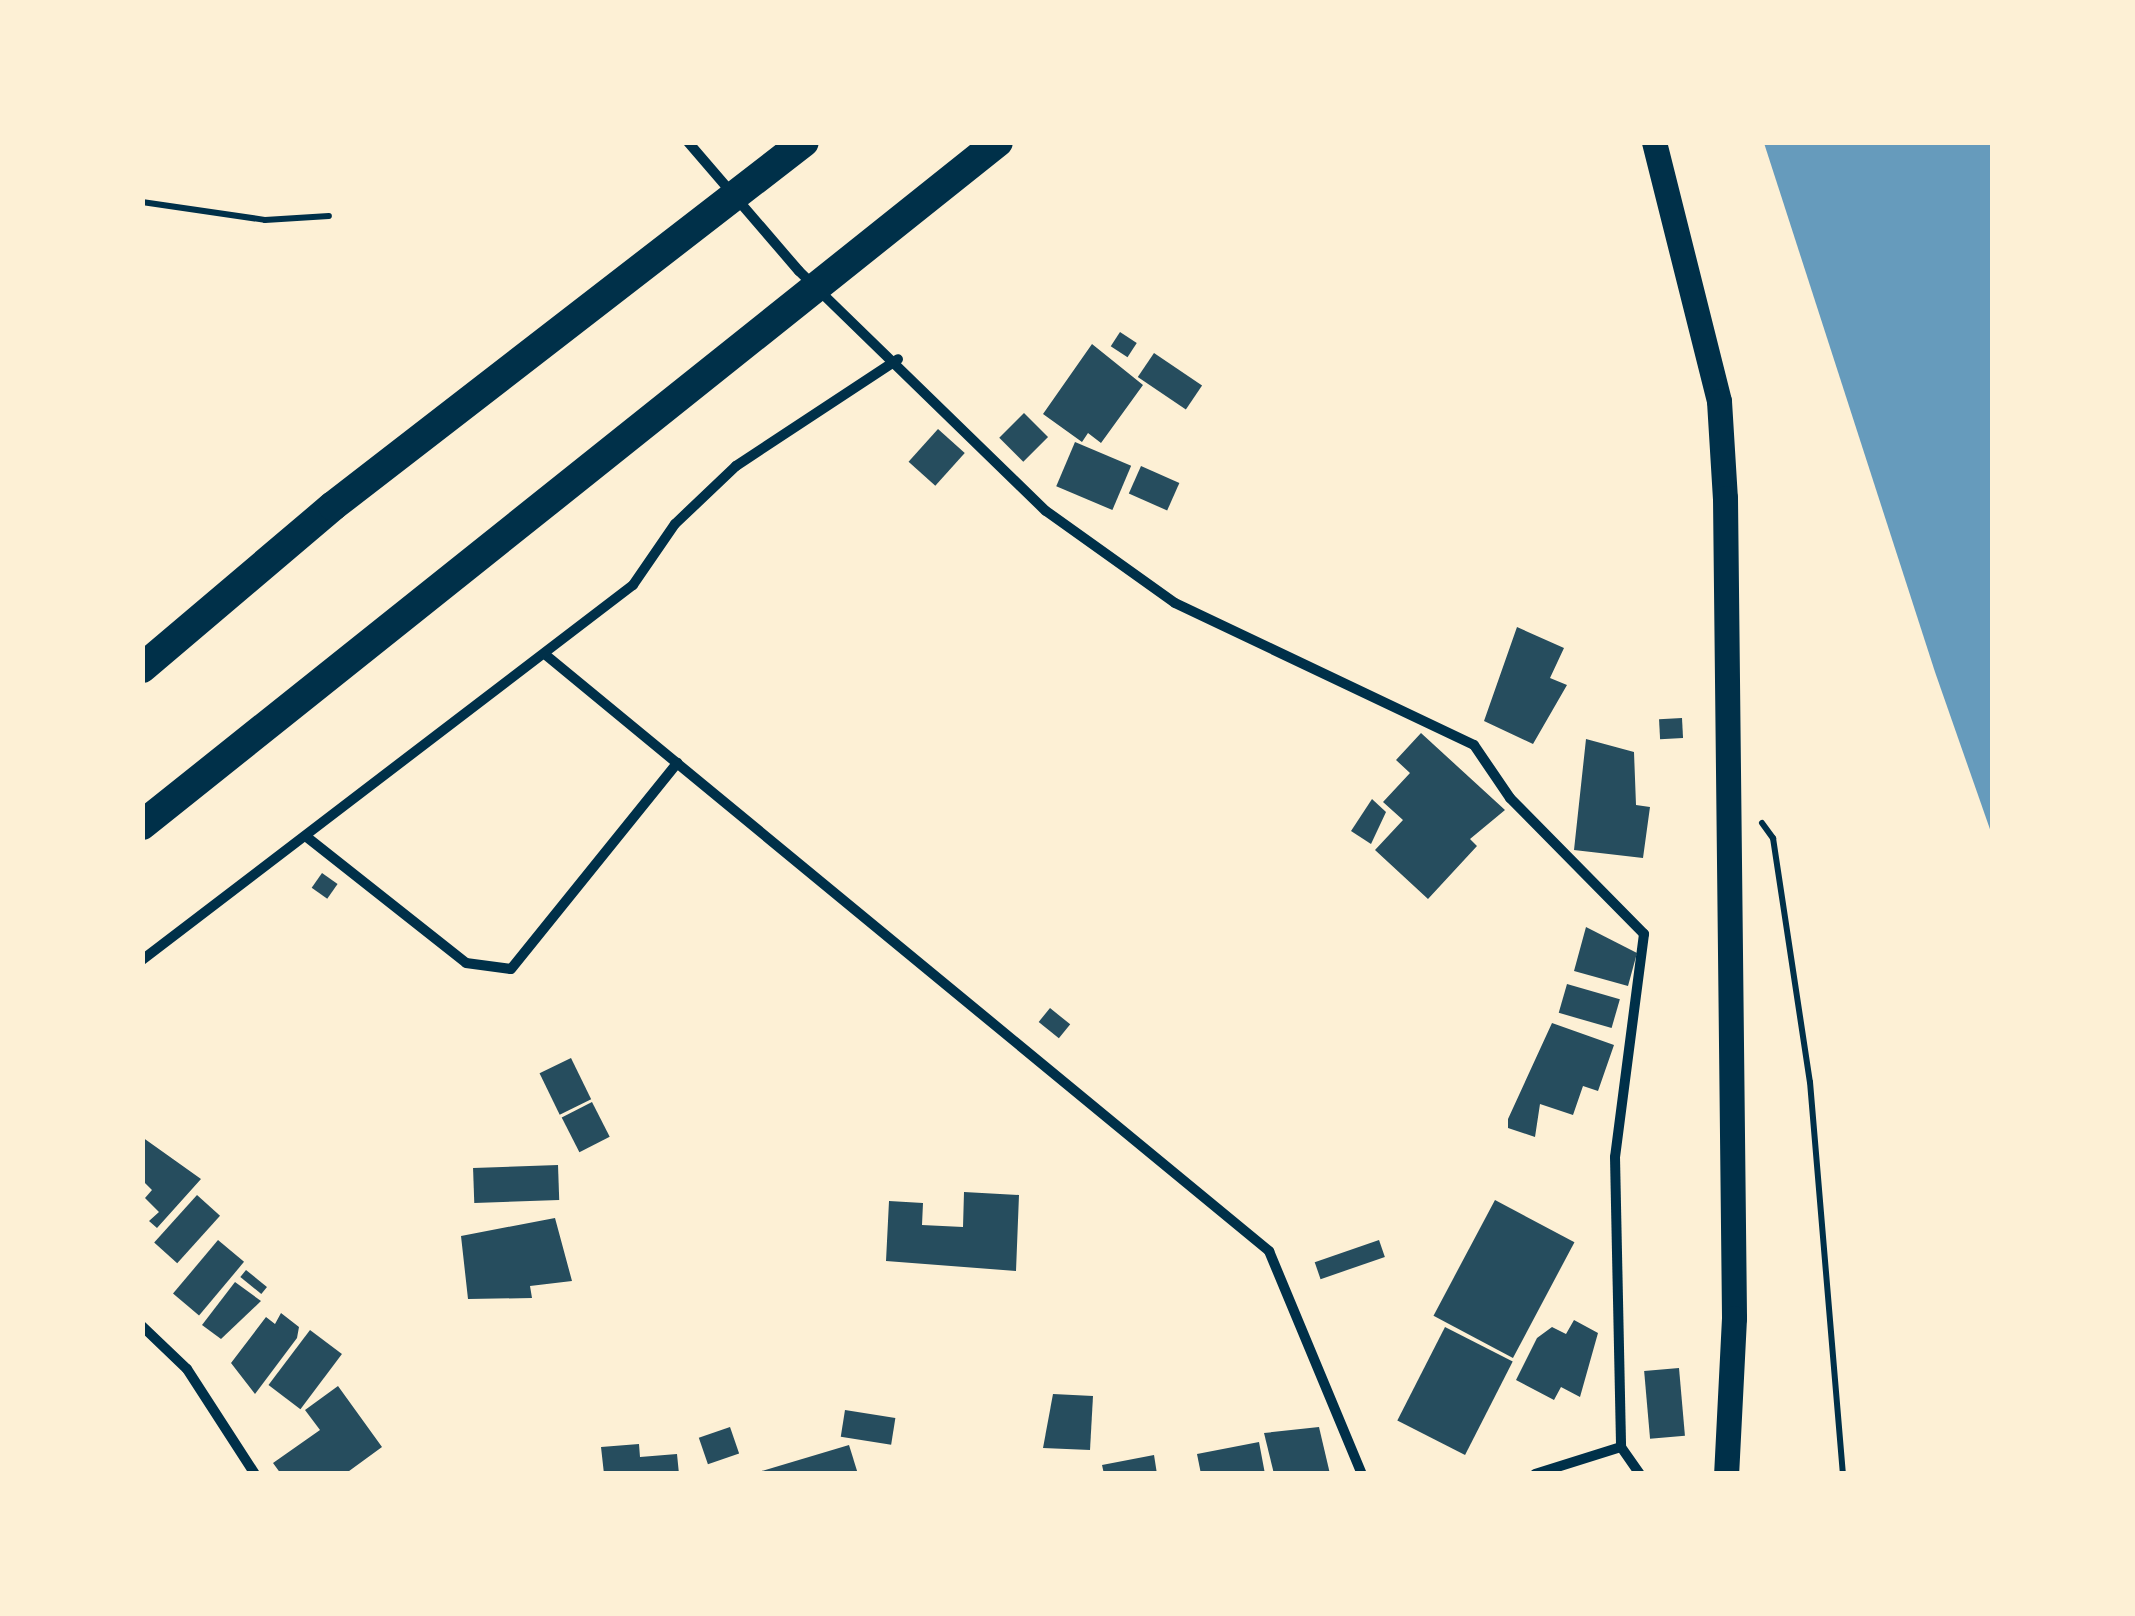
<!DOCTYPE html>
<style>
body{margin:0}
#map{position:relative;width:2135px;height:1616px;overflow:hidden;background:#fdf0d5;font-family:"Fira Sans Condensed",sans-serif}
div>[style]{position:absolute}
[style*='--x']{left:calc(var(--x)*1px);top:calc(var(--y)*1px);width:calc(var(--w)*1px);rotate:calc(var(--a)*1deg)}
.water>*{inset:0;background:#669bbc}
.building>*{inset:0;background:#264d5e;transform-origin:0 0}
.path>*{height:6px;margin:-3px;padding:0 3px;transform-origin:3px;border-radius:3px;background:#003049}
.minor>*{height:10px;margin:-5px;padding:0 5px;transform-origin:5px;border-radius:5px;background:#003049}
.primary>*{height:25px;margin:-12.5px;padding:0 12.5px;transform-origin:12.5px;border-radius:12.5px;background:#003049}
.motorway>*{height:30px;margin:-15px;padding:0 15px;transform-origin:15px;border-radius:15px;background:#003049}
span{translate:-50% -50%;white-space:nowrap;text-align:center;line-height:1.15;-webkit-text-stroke:8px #fdf0d5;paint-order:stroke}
.frame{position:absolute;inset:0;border:145px solid #fdf0d5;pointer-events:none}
</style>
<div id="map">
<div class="water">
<div style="clip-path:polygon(1764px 143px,1992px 143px,1992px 835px,1935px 672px)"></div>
</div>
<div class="building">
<div style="left:1120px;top:332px;width:20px;height:17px;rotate:33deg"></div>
<div style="clip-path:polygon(1092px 344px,1143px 385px,1101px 443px,1088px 433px,1082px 442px,1043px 414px)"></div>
<div style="left:1154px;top:353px;width:58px;height:29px;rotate:34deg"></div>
<div style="left:1024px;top:413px;width:34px;height:35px;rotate:45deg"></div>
<div style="left:938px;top:429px;width:36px;height:44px;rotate:42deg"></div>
<div style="left:1075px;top:442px;width:61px;height:48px;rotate:23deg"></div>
<div style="left:1141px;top:466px;width:42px;height:30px;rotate:24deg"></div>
<div style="clip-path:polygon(1517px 627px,1564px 648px,1550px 678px,1567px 685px,1533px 744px,1484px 721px)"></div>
<div style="left:1682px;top:718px;width:20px;height:23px;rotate:87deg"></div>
<div style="clip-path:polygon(1421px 733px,1505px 810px,1470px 839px,1477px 846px,1428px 899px,1375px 850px,1403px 820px,1383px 802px,1410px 773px,1396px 760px)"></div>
<div style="clip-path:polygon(1586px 739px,1634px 752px,1636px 805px,1650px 807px,1643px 858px,1574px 850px)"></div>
<div style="clip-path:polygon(1372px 799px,1386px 812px,1371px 844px,1351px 831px)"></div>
<div style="left:322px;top:873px;width:19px;height:18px;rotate:35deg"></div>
<div style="clip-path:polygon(1586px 927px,1637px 953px,1628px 986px,1574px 971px)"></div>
<div style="left:1567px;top:984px;width:55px;height:30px;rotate:16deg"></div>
<div style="left:1050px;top:1008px;width:26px;height:18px;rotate:39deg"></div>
<div style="clip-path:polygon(1552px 1023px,1614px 1045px,1598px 1091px,1583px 1086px,1573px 1115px,1540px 1104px,1535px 1137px,1508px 1128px,1508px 1119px)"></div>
<div style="left:571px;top:1058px;width:46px;height:35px;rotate:64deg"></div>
<div style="left:592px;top:1102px;width:39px;height:34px;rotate:63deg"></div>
<div style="clip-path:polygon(142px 1137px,201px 1179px,157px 1228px,149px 1221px,159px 1212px,145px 1198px,152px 1190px,142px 1180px)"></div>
<div style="left:558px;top:1165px;width:35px;height:85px;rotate:88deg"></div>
<div style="clip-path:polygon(964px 1192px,1019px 1195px,1016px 1271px,886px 1261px,889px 1201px,923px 1203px,922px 1225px,963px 1227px)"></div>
<div style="left:197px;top:1195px;width:31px;height:64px;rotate:42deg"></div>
<div style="left:1495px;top:1200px;width:90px;height:131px;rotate:28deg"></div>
<div style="clip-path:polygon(555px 1218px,572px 1281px,530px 1286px,532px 1298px,468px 1299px,461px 1236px)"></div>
<div style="left:218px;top:1240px;width:34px;height:70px;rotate:40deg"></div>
<div style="left:1379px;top:1240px;width:18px;height:68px;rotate:71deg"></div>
<div style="left:246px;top:1270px;width:27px;height:9px;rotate:39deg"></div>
<div style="clip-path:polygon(235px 1282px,261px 1301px,221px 1339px,202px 1325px)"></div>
<div style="clip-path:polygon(281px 1313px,299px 1327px,297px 1338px,255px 1394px,231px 1363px,266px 1317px,275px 1324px)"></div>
<div style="clip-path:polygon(1574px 1320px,1598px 1333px,1580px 1397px,1561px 1387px,1554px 1400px,1516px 1380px,1537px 1338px,1552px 1327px,1566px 1334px)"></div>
<div style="left:1445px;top:1327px;width:76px;height:105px;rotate:27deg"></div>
<div style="left:310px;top:1330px;width:40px;height:69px;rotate:37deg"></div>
<div style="left:1679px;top:1368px;width:68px;height:35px;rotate:85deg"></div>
<div style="clip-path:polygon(338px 1386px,382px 1447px,345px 1474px,281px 1474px,273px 1463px,320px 1430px,305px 1410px)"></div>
<div style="clip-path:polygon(1053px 1394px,1093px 1396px,1090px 1450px,1043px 1448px)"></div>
<div style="left:845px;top:1410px;width:51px;height:27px;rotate:9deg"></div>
<div style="left:730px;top:1427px;width:28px;height:33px;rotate:71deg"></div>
<div style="clip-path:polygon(1319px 1427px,1330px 1474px,1274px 1474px,1264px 1433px)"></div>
<div style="clip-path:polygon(1259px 1442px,1265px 1474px,1201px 1474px,1197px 1454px)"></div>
<div style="clip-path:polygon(639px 1444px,640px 1457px,677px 1454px,679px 1474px,604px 1474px,601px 1447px)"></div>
<div style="clip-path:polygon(849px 1445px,858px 1474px,755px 1474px,755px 1473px)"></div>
<div style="clip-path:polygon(1154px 1455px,1157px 1474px,1104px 1474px,1102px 1465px)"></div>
</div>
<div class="path">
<div style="--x:142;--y:202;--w:124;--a:8.3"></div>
<div style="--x:265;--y:220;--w:64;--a:-3.6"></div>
<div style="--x:1762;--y:823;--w:19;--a:54"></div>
<div style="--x:1773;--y:838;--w:247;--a:81.4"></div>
<div style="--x:1810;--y:1082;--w:393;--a:85.2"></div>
</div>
<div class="minor">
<div style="--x:688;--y:142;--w:170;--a:49.3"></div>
<div style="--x:799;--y:271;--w:344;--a:44.2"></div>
<div style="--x:1046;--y:511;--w:158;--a:35.5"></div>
<div style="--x:1175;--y:603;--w:331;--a:25.4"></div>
<div style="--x:1474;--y:745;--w:64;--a:55.8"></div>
<div style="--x:1510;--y:798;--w:191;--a:45.4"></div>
<div style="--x:1644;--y:934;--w:225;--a:97.4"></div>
<div style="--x:1615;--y:1157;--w:290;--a:88.8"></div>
<div style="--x:1621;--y:1447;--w:33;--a:55"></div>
<div style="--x:547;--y:656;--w:936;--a:39.49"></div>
<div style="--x:1269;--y:1251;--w:242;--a:67.4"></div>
<div style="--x:308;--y:838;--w:201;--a:38.3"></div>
<div style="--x:466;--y:963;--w:45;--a:7.6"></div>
<div style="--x:511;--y:969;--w:265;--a:-51.1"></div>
<div style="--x:142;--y:960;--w:618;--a:-37.37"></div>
<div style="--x:633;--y:585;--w:74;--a:-55.5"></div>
<div style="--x:675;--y:524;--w:84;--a:-43.6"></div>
<div style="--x:736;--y:466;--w:194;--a:-33.4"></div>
<div style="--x:142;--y:1326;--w:62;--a:43.7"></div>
<div style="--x:187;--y:1369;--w:125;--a:57.1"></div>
<div style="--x:1535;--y:1474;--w:90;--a:-17.4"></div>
</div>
<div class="primary">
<div style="--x:1654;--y:142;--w:267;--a:75.9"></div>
<div style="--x:1719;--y:401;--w:97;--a:86.5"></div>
<div style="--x:1725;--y:498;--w:820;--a:89.37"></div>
<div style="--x:1734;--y:1318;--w:156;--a:92.9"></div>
</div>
<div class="motorway">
<div style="--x:142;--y:668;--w:250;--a:-40.3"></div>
<div style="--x:333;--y:506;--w:595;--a:-37.7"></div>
<div style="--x:142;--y:825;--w:1095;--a:-38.59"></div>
</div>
<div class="frame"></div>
</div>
